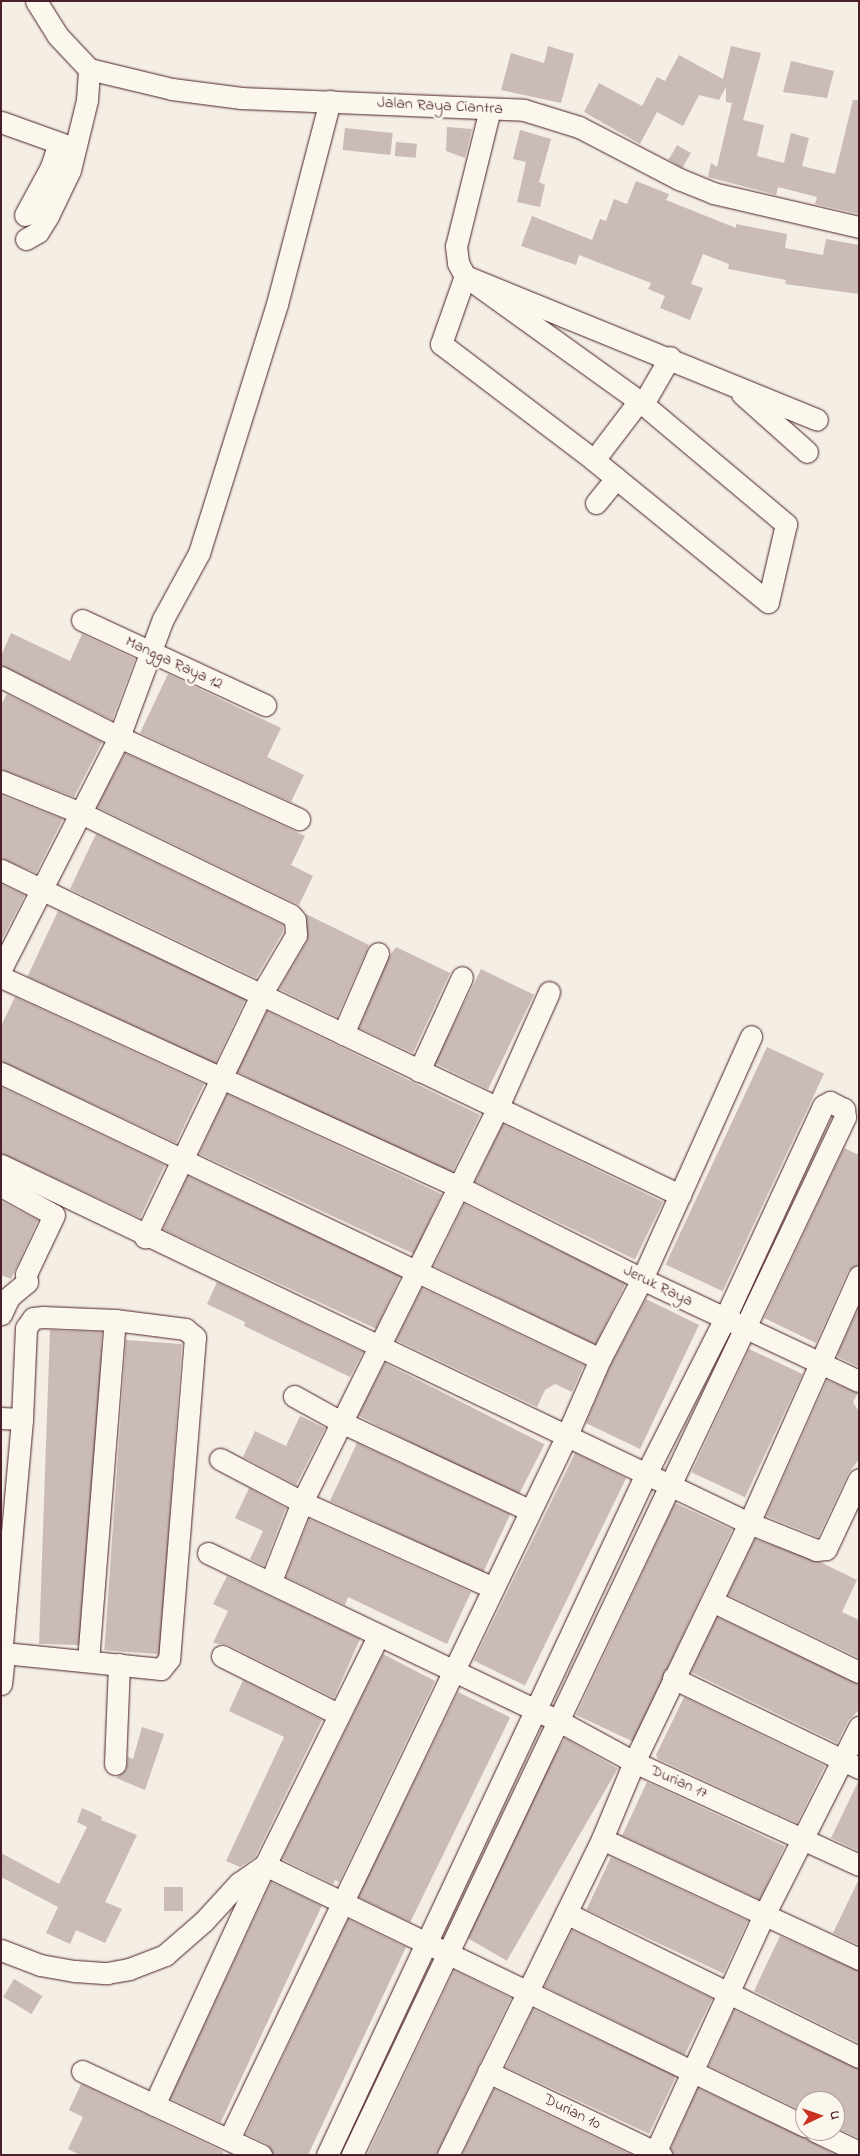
<!DOCTYPE html>
<style>
body{margin:0}
#map{position:relative;width:860px;height:2156px;overflow:hidden;background:#f4eee4;font-family:"Indie Flower",sans-serif}
div>[style]{position:absolute}
[style*='--x']{left:calc(var(--x)*1px);top:calc(var(--y)*1px);width:calc(var(--w)*1px);rotate:calc(var(--a)*1deg)}
.building>*{inset:0;background:#cabbb6;transform-origin:0 0}
.roads{filter:drop-shadow(0 0 1px #4a1f2b) drop-shadow(0 0 1px #4a1f2b)}
.minor>*{height:21px;margin:-10.5px;padding:0 10.5px;transform-origin:10.5px;border-radius:10.5px;background:#fbf7ec}
span{translate:-50% -50%;white-space:nowrap;text-align:center;line-height:1.15;-webkit-text-stroke:5px #fbf7ec;paint-order:stroke}
.street-label{font-size:16px;color:#4a1f2b}
.frame{position:absolute;inset:0;border:2px solid #4a1f2b;pointer-events:none}
.north{position:absolute;left:795px;top:2091px;width:50px;height:50px;box-sizing:border-box;background:#fbf7ec;border:1px solid #b4a19f;border-radius:50%;rotate:87deg;font-size:14px;font-weight:700;line-height:20px;text-align:center;color:#4a1f2b}
.north::after{content:'';display:block;margin:auto;width:18px;height:22px;background:#c8321e;clip-path:polygon(50% 0,100% 100%,50% 72%,0 100%)}
</style>
<div id="map">
<div class="building">
<div style="clip-path:polygon(548px 46px,574px 54px,561px 103px,501px 90px,511px 53px,544px 63px)"></div>
<div style="clip-path:polygon(731px 46px,761px 53px,743px 120px,764px 125px,757px 156px,784px 163px,791px 133px,809px 138px,802px 166px,835px 174px,853px 100px,859px 100px,859px 214px,815px 204px,817px 197px,778px 187px,776px 195px,708px 177px,711px 163px,717px 167px,732px 103px,726px 102px,726px 87px,719px 100px,699px 95px,683px 126px,657px 112px,640px 144px,584px 112px,599px 83px,642px 106px,657px 77px,665px 81px,679px 55px,723px 79px)"></div>
<div style="clip-path:polygon(791px 61px,834px 71px,827px 98px,783px 92px)"></div>
<div style="clip-path:polygon(447px 127px,472px 129px,465px 158px,446px 151px)"></div>
<div style="left:345px;top:128px;width:48px;height:22px;rotate:6deg"></div>
<div style="clip-path:polygon(520px 130px,551px 139px,539px 182px,545px 185px,540px 207px,517px 202px,526px 162px,513px 159px)"></div>
<div style="left:396px;top:142px;width:21px;height:14px;rotate:5deg"></div>
<div style="left:677px;top:145px;width:16px;height:17px;rotate:30deg"></div>
<div style="clip-path:polygon(636px 181px,669px 194px,666px 200px,736px 228px,736px 224px,787px 234px,785px 248px,823px 255px,826px 239px,859px 245px,859px 294px,785px 284px,786px 280px,728px 269px,729px 264px,703px 254px,691px 284px,703px 288px,690px 320px,660px 308px,665px 296px,648px 289px,651px 283px,579px 255px,576px 265px,521px 246px,532px 216px,592px 240px,600px 219px,606px 221px,614px 199px,627px 204px)"></div>
<div style="clip-path:polygon(11px 633px,70px 661px,82px 634px,135px 659px,112px 720px,1px 665px,1px 656px)"></div>
<div style="clip-path:polygon(168px 674px,281px 728px,267px 757px,304px 775px,291px 802px,140px 733px)"></div>
<div style="clip-path:polygon(7px 694px,102px 742px,74px 797px,1px 769px,1px 705px)"></div>
<div style="clip-path:polygon(125px 753px,305px 836px,291px 865px,313px 876px,299px 905px,97px 807px)"></div>
<div style="clip-path:polygon(1px 795px,63px 819px,36px 873px,1px 858px)"></div>
<div style="clip-path:polygon(96px 834px,283px 925px,283px 932px,256px 978px,70px 889px)"></div>
<div style="clip-path:polygon(1px 884px,25px 895px,1px 941px)"></div>
<div style="left:58px;top:911px;width:207px;height:72px;rotate:25deg"></div>
<div style="clip-path:polygon(306px 914px,369px 945px,337px 1017px,279px 989px,307px 941px)"></div>
<div style="clip-path:polygon(396px 947px,450px 973px,413px 1053px,359px 1028px,390px 955px)"></div>
<div style="left:481px;top:969px;width:59px;height:105px;rotate:26deg"></div>
<div style="clip-path:polygon(15px 997px,204px 1084px,176px 1143px,1px 1061px,1px 1026px)"></div>
<div style="left:267px;top:1011px;width:237px;height:68px;rotate:26deg"></div>
<div style="left:767px;top:1047px;width:63px;height:240px;rotate:25deg"></div>
<div style="clip-path:polygon(1px 1087px,165px 1165px,140px 1218px,1px 1153px)"></div>
<div style="left:227px;top:1094px;width:237px;height:66px;rotate:25deg"></div>
<div style="left:503px;top:1124px;width:178px;height:64px;rotate:26deg"></div>
<div style="clip-path:polygon(844px 1148px,859px 1155px,859px 1264px,848px 1271px,816px 1343px,764px 1318px)"></div>
<div style="left:188px;top:1176px;width:235px;height:59px;rotate:25deg"></div>
<div style="clip-path:polygon(1px 1201px,38px 1220px,11px 1279px,1px 1275px)"></div>
<div style="left:464px;top:1204px;width:180px;height:69px;rotate:26deg"></div>
<div style="clip-path:polygon(217px 1282px,363px 1352px,350px 1377px,244px 1326px,245px 1322px,207px 1304px)"></div>
<div style="clip-path:polygon(422px 1288px,584px 1365px,572px 1392px,555px 1384px,545px 1390px,537px 1407px,396px 1340px)"></div>
<div style="clip-path:polygon(646px 1299px,699px 1325px,640px 1449px,586px 1423px,611px 1364px)"></div>
<div style="clip-path:polygon(859px 1307px,859px 1367px,838px 1357px,838px 1353px)"></div>
<div style="left:50px;top:1330px;width:52px;height:314px;rotate:2deg"></div>
<div style="left:126px;top:1340px;width:56px;height:311px;rotate:4deg"></div>
<div style="left:749px;top:1349px;width:59px;height:136px;rotate:25deg"></div>
<div style="left:385px;top:1363px;width:179px;height:59px;rotate:27deg"></div>
<div style="clip-path:polygon(827px 1380px,858px 1393px,853px 1402px,859px 1412px,859px 1459px,848px 1474px,818px 1537px,766px 1516px)"></div>
<div style="clip-path:polygon(300px 1416px,325px 1428px,296px 1485px,243px 1457px,255px 1431px,286px 1446px)"></div>
<div style="left:357px;top:1443px;width:169px;height:64px;rotate:25deg"></div>
<div style="left:575px;top:1453px;width:57px;height:231px;rotate:26deg"></div>
<div style="clip-path:polygon(249px 1488px,286px 1508px,264px 1566px,250px 1559px,263px 1531px,235px 1518px)"></div>
<div style="left:675px;top:1503px;width:63px;height:234px;rotate:25deg"></div>
<div style="clip-path:polygon(309px 1519px,471px 1592px,447px 1644px,348px 1597px,345px 1605px,286px 1577px)"></div>
<div style="clip-path:polygon(755px 1539px,820px 1562px,857px 1580px,842px 1612px,859px 1620px,859px 1658px,728px 1595px)"></div>
<div style="clip-path:polygon(227px 1576px,360px 1639px,334px 1698px,228px 1645px,213px 1643px,228px 1611px,213px 1604px)"></div>
<div style="clip-path:polygon(717px 1617px,859px 1684px,859px 1710px,848px 1721px,837px 1743px,691px 1672px)"></div>
<div style="clip-path:polygon(383px 1654px,435px 1681px,339px 1882px,335px 1880px,333px 1884px,282px 1859px)"></div>
<div style="clip-path:polygon(243px 1680px,322px 1720px,255px 1857px,240px 1867px,226px 1861px,284px 1737px,229px 1711px)"></div>
<div style="left:458px;top:1692px;width:58px;height:228px;rotate:26deg"></div>
<div style="clip-path:polygon(684px 1697px,825px 1766px,797px 1823px,658px 1759px,656px 1755px)"></div>
<div style="clip-path:polygon(142px 1727px,164px 1734px,145px 1790px,116px 1778px,126px 1770px,128px 1757px,133px 1759px)"></div>
<div style="left:565px;top:1738px;width:61px;height:222px;rotate:30deg"></div>
<div style="clip-path:polygon(859px 1780px,859px 1851px,831px 1838px)"></div>
<div style="left:647px;top:1782px;width:152px;height:59px;rotate:25deg"></div>
<div style="clip-path:polygon(82px 1808px,102px 1817px,101px 1820px,137px 1835px,105px 1902px,122px 1909px,105px 1943px,76px 1930px,70px 1944px,46px 1933px,58px 1907px,1px 1877px,1px 1853px,59px 1884px,87px 1827px,77px 1822px)"></div>
<div style="left:611px;top:1857px;width:151px;height:58px;rotate:25deg"></div>
<div style="clip-path:polygon(859px 1879px,859px 1945px,833px 1933px)"></div>
<div style="left:271px;top:1882px;width:56px;height:239px;rotate:25deg"></div>
<div style="left:183px;top:1887px;width:24px;height:19px;rotate:90deg"></div>
<div style="clip-path:polygon(348px 1919px,406px 1947px,308px 2155px,273px 2155px,267px 2144px,246px 2134px)"></div>
<div style="left:572px;top:1930px;width:156px;height:63px;rotate:26deg"></div>
<div style="clip-path:polygon(780px 1936px,859px 1971px,859px 2043px,754px 1991px)"></div>
<div style="clip-path:polygon(454px 1970px,511px 1998px,436px 2155px,367px 2155px)"></div>
<div style="left:14px;top:1979px;width:33px;height:21px;rotate:31deg"></div>
<div style="left:533px;top:2009px;width:158px;height:64px;rotate:25deg"></div>
<div style="clip-path:polygon(734px 2010px,859px 2069px,859px 2138px,835px 2127px,835px 2101px,805px 2101px,805px 2112px,709px 2066px)"></div>
<div style="clip-path:polygon(81px 2084px,222px 2151px,224px 2155px,80px 2155px,68px 2149px,83px 2117px,69px 2110px)"></div>
<div style="clip-path:polygon(698px 2088px,805px 2138px,836px 2155px,673px 2155px,671px 2148px)"></div>
<div style="clip-path:polygon(494px 2089px,632px 2155px,462px 2155px)"></div>
</div>
<div class="roads">
<div class="minor">
<div style="--x:36;--y:1;--w:40;--a:58"></div>
<div style="--x:57;--y:35;--w:47;--a:46.7"></div>
<div style="--x:89;--y:69;--w:85;--a:13.5"></div>
<div style="--x:172;--y:89;--w:70;--a:7.4"></div>
<div style="--x:241;--y:98;--w:283;--a:2.4"></div>
<div style="--x:524;--y:110;--w:58;--a:17.2"></div>
<div style="--x:579;--y:127;--w:113;--a:27.5"></div>
<div style="--x:679;--y:179;--w:37;--a:22"></div>
<div style="--x:713;--y:193;--w:150;--a:13.1"></div>
<div style="--x:490;--y:109;--w:141;--a:103.9"></div>
<div style="--x:456;--y:246;--w:17;--a:83"></div>
<div style="--x:458;--y:263;--w:15;--a:62"></div>
<div style="--x:465;--y:276;--w:380;--a:22.2"></div>
<div style="--x:1;--y:122;--w:74;--a:19.7"></div>
<div style="--x:25;--y:215;--w:55;--a:-61.6"></div>
<div style="--x:51;--y:167;--w:25;--a:-72"></div>
<div style="--x:26;--y:239;--w:14;--a:-30"></div>
<div style="--x:38;--y:232;--w:19;--a:-58"></div>
<div style="--x:48;--y:216;--w:51;--a:-64.4"></div>
<div style="--x:70;--y:170;--w:72;--a:-76.3"></div>
<div style="--x:87;--y:100;--w:31;--a:-86"></div>
<div style="--x:465;--y:276;--w:219;--a:35.7"></div>
<div style="--x:643;--y:404;--w:187;--a:40"></div>
<div style="--x:786;--y:524;--w:80;--a:103"></div>
<div style="--x:768;--y:602;--w:225;--a:-140.8"></div>
<div style="--x:594;--y:460;--w:192;--a:-142.8"></div>
<div style="--x:441;--y:344;--w:72;--a:-70.6"></div>
<div style="--x:742;--y:394;--w:87;--a:41.7"></div>
<div style="--x:643;--y:404;--w:54;--a:-60.1"></div>
<div style="--x:594;--y:460;--w:74;--a:-52.7"></div>
<div style="--x:596;--y:503;--w:32;--a:-51"></div>
<div style="--x:82;--y:620;--w:202;--a:24.9"></div>
<div style="--x:1;--y:677;--w:132;--a:27"></div>
<div style="--x:119;--y:737;--w:198;--a:24.5"></div>
<div style="--x:1;--y:781;--w:86;--a:21.8"></div>
<div style="--x:81;--y:813;--w:233;--a:25.9"></div>
<div style="--x:291;--y:915;--w:6;--a:51"></div>
<div style="--x:295;--y:920;--w:15;--a:86"></div>
<div style="--x:296;--y:935;--w:67;--a:120.4"></div>
<div style="--x:262;--y:993;--w:271;--a:115.6"></div>
<div style="--x:1;--y:870;--w:753;--a:25.58"></div>
<div style="--x:1;--y:969;--w:260;--a:-63"></div>
<div style="--x:119;--y:737;--w:126;--a:-69.6"></div>
<div style="--x:163;--y:619;--w:75;--a:-61.4"></div>
<div style="--x:199;--y:553;--w:261;--a:-72.6"></div>
<div style="--x:277;--y:304;--w:210;--a:-75.4"></div>
<div style="--x:1;--y:977;--w:504;--a:24.63"></div>
<div style="--x:459;--y:1187;--w:205;--a:26.7"></div>
<div style="--x:642;--y:1279;--w:240;--a:25.2"></div>
<div style="--x:343;--y:1034;--w:88;--a:-66.6"></div>
<div style="--x:419;--y:1071;--w:103;--a:-65.4"></div>
<div style="--x:1;--y:1073;--w:664;--a:25.52"></div>
<div style="--x:1;--y:1165;--w:829;--a:25.58"></div>
<div style="--x:749;--y:1523;--w:72;--a:21.9"></div>
<div style="--x:816;--y:1550;--w:10;--a:-6"></div>
<div style="--x:826;--y:1549;--w:77;--a:-64.8"></div>
<div style="--x:1;--y:1186;--w:60;--a:28.7"></div>
<div style="--x:54;--y:1215;--w:65;--a:115.4"></div>
<div style="--x:26;--y:1274;--w:8;--a:83"></div>
<div style="--x:27;--y:1282;--w:23;--a:140"></div>
<div style="--x:9;--y:1297;--w:19;--a:115"></div>
<div style="--x:43;--y:1317;--w:72;--a:2.4"></div>
<div style="--x:115;--y:1320;--w:71;--a:7.3"></div>
<div style="--x:185;--y:1329;--w:13;--a:39"></div>
<div style="--x:195;--y:1337;--w:323;--a:94.6"></div>
<div style="--x:169;--y:1659;--w:13;--a:129"></div>
<div style="--x:161;--y:1669;--w:158;--a:-174.2"></div>
<div style="--x:4;--y:1653;--w:9;--a:-103"></div>
<div style="--x:2;--y:1644;--w:226;--a:-84.9"></div>
<div style="--x:22;--y:1419;--w:91;--a:-87.5"></div>
<div style="--x:26;--y:1328;--w:12;--a:-55"></div>
<div style="--x:33;--y:1318;--w:10;--a:-6"></div>
<div style="--x:294;--y:1396;--w:54;--a:29"></div>
<div style="--x:341;--y:1422;--w:208;--a:25.1"></div>
<div style="--x:1;--y:1418;--w:21;--a:3"></div>
<div style="--x:220;--y:1459;--w:93;--a:27.7"></div>
<div style="--x:302;--y:1502;--w:207;--a:24.2"></div>
<div style="--x:208;--y:1553;--w:387;--a:25.6"></div>
<div style="--x:557;--y:1720;--w:88;--a:28.6"></div>
<div style="--x:634;--y:1762;--w:247;--a:24.6"></div>
<div style="--x:271;--y:1581;--w:85;--a:-68.6"></div>
<div style="--x:302;--y:1502;--w:439;--a:-63.6"></div>
<div style="--x:497;--y:1109;--w:128;--a:-66"></div>
<div style="--x:712;--y:1601;--w:163;--a:25.8"></div>
<div style="--x:222;--y:1656;--w:130;--a:26.6"></div>
<div style="--x:88;--y:1661;--w:342;--a:-85.5"></div>
<div style="--x:673;--y:1678;--w:207;--a:25.8"></div>
<div style="--x:1;--y:1684;--w:31;--a:-84"></div>
<div style="--x:115;--y:1764;--w:100;--a:-87.7"></div>
<div style="--x:602;--y:1839;--w:284;--a:25"></div>
<div style="--x:566;--y:1913;--w:326;--a:26.2"></div>
<div style="--x:1;--y:1950;--w:42;--a:21"></div>
<div style="--x:40;--y:1965;--w:36;--a:10"></div>
<div style="--x:75;--y:1971;--w:32;--a:4"></div>
<div style="--x:107;--y:1973;--w:22;--a:-10"></div>
<div style="--x:129;--y:1969;--w:39;--a:-21"></div>
<div style="--x:165;--y:1955;--w:52;--a:-41.1"></div>
<div style="--x:204;--y:1921;--w:52;--a:-47.4"></div>
<div style="--x:239;--y:1883;--w:32;--a:-35"></div>
<div style="--x:265;--y:1865;--w:600;--a:25.8"></div>
<div style="--x:82;--y:2071;--w:198;--a:25.1"></div>
<div style="--x:488;--y:2072;--w:192;--a:25.6"></div>
<div style="--x:154;--y:2105;--w:264;--a:-65.2"></div>
<div style="--x:265;--y:1865;--w:255;--a:-63.7"></div>
<div style="--x:815;--y:2131;--w:49;--a:25.5"></div>
<div style="--x:229;--y:2139;--w:781;--a:-64.35"></div>
<div style="--x:567;--y:1435;--w:83;--a:-66.5"></div>
<div style="--x:600;--y:1359;--w:90;--a:-62.3"></div>
<div style="--x:642;--y:1279;--w:266;--a:-65.8"></div>
<div style="--x:327;--y:2155;--w:754;--a:-64.9"></div>
<div style="--x:647;--y:1472;--w:173;--a:-63.1"></div>
<div style="--x:725;--y:1318;--w:234;--a:-65.2"></div>
<div style="--x:823;--y:1106;--w:8;--a:-30"></div>
<div style="--x:830;--y:1102;--w:16;--a:27"></div>
<div style="--x:844;--y:1109;--w:8;--a:83"></div>
<div style="--x:845;--y:1117;--w:1149;--a:115.41"></div>
<div style="--x:448;--y:2155;--w:352;--a:-64"></div>
<div style="--x:602;--y:1839;--w:83;--a:-67.4"></div>
<div style="--x:634;--y:1762;--w:265;--a:-64.3"></div>
<div style="--x:749;--y:1523;--w:270;--a:-66"></div>
<div style="--x:654;--y:2155;--w:264;--a:-65.4"></div>
<div style="--x:764;--y:1915;--w:211;--a:-63.2"></div>
</div>
</div>
<div class="street-label">
<span style="left:440px;top:106px;rotate:3deg">Jalan Raya Ciantra</span>
<span style="left:174px;top:663px;rotate:25deg">Mangga Raya 12</span>
<span style="left:658px;top:1286px;rotate:26deg">Jeruk Raya</span>
<span style="left:679px;top:1782px;rotate:24deg">Durian 17</span>
<span style="left:572px;top:2112px;rotate:26deg">Durian 10</span>
</div>
<div class="frame"></div>
<div class="north">U</div>
</div>
